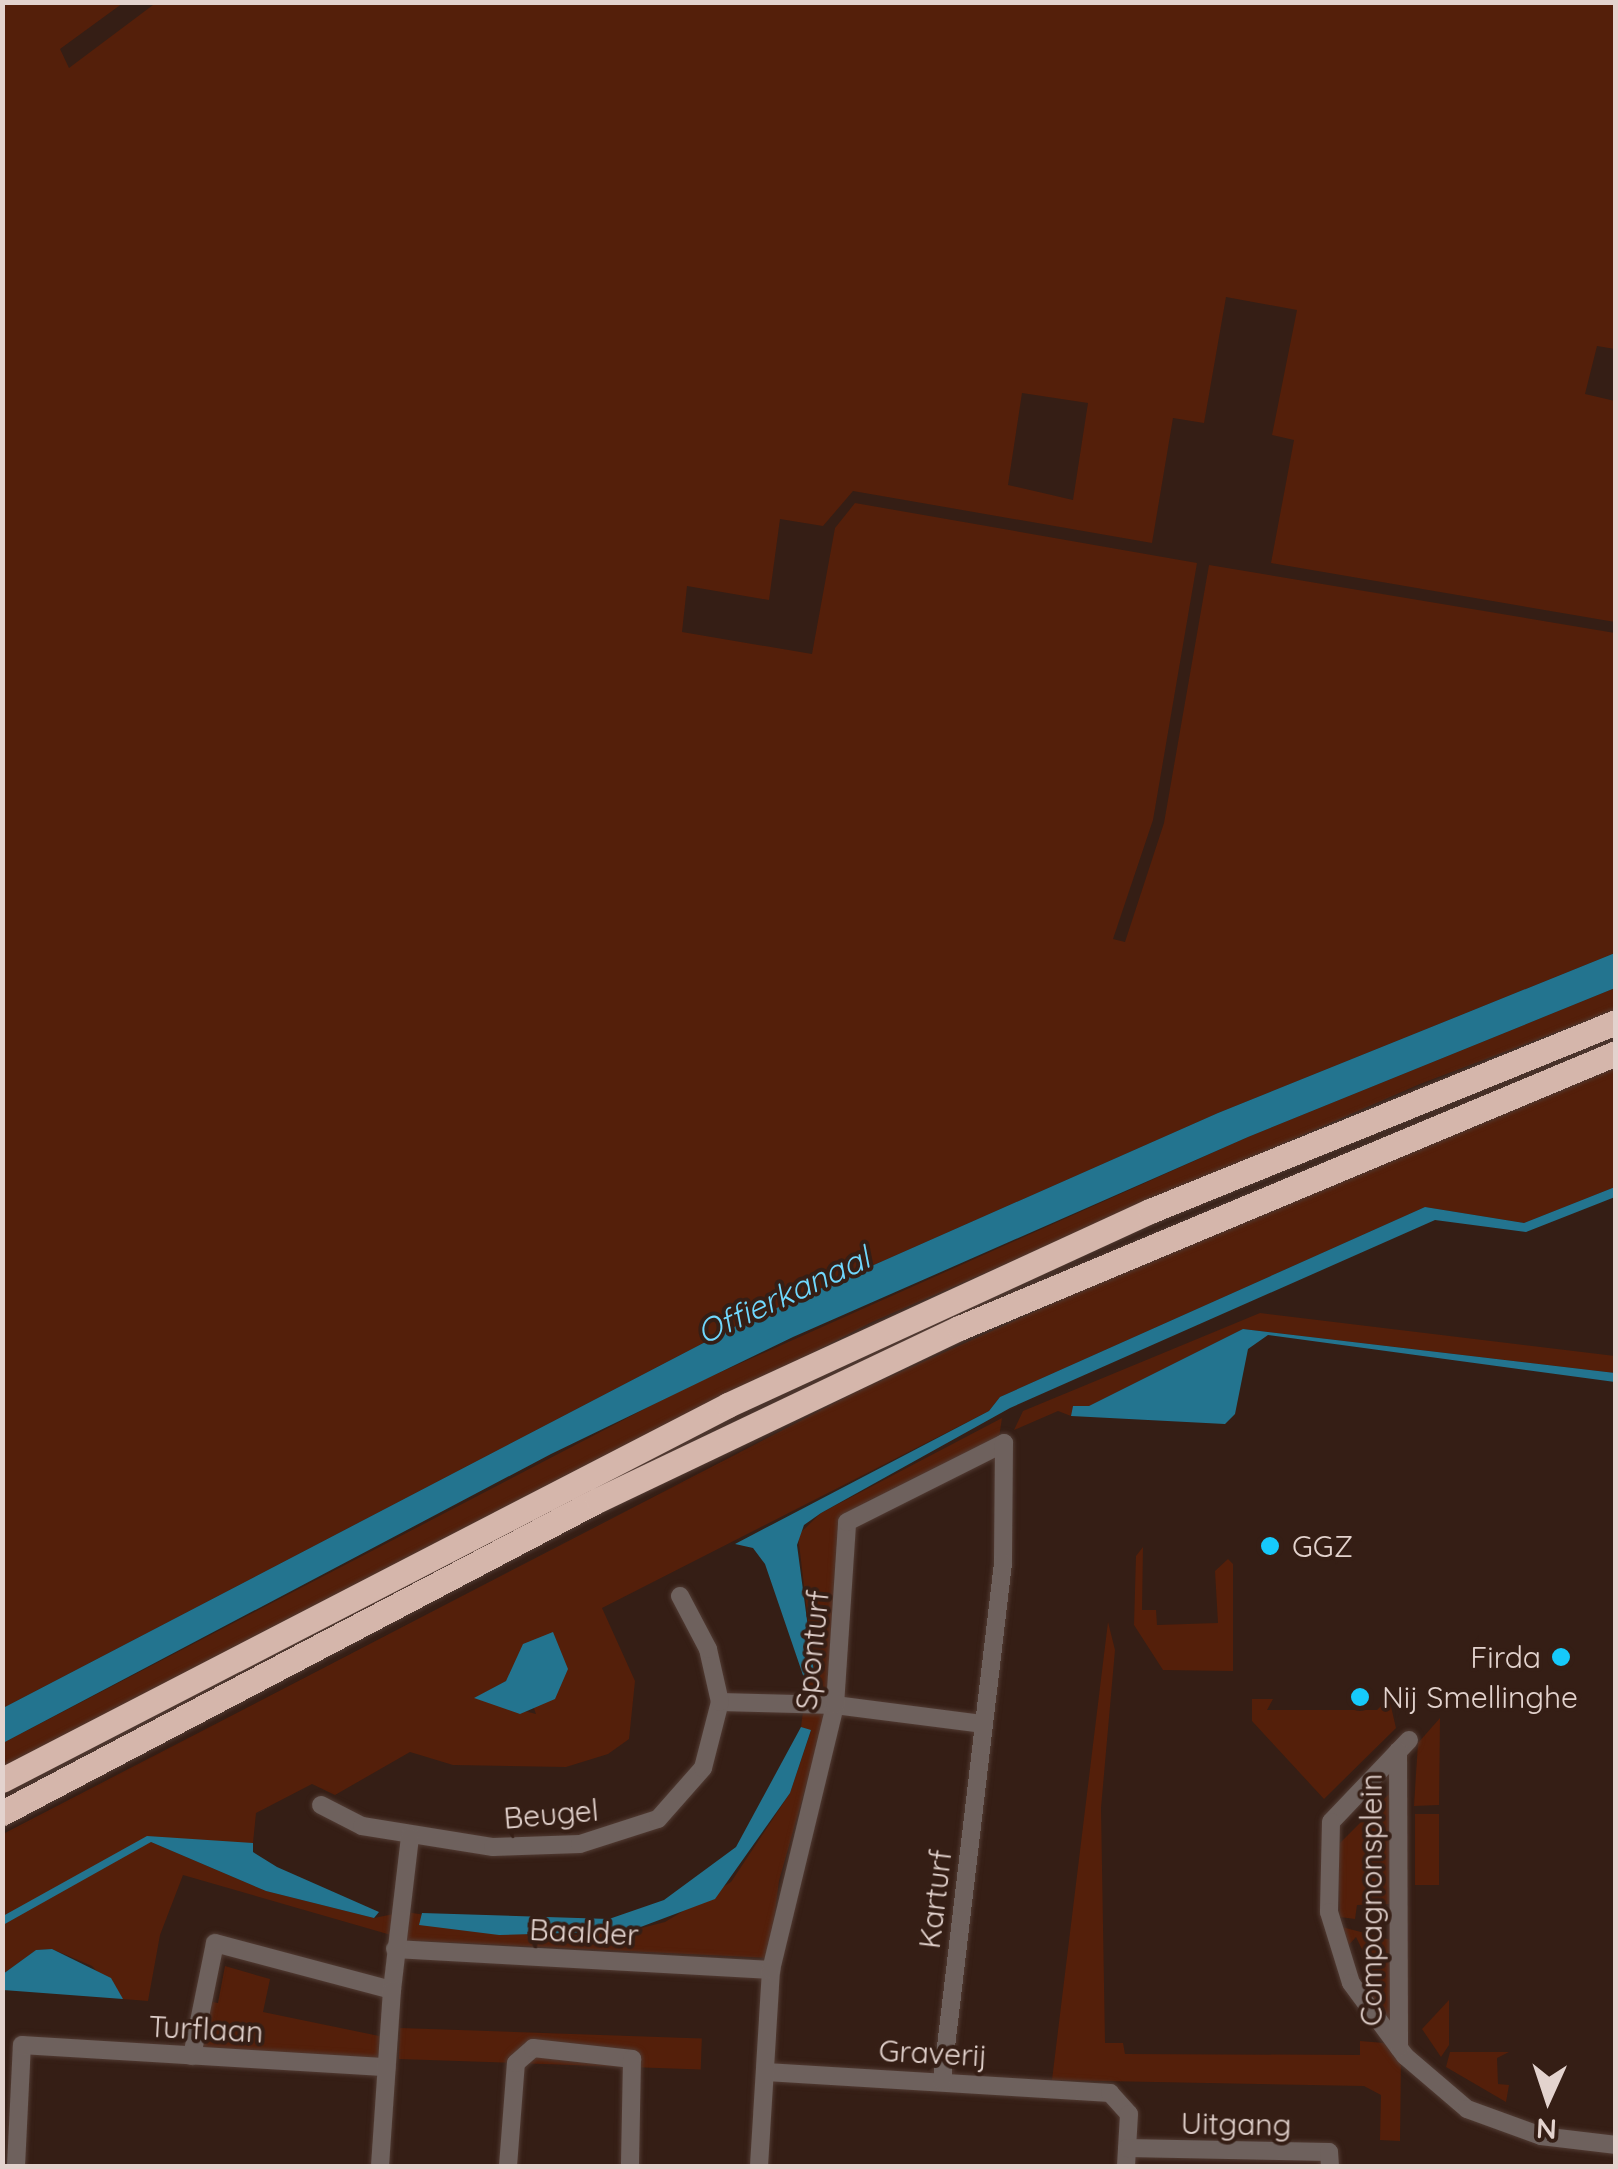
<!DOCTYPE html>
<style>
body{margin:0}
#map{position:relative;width:1618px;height:2169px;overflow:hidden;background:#351e15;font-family:Quicksand,sans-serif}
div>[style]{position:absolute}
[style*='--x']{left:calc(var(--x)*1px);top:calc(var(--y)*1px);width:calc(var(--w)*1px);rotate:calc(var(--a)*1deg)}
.green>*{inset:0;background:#541f0a;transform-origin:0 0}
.water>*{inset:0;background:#23748f}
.roads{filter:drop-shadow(0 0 2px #513b33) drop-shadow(0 0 2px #513b33)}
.minor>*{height:18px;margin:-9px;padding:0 9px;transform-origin:9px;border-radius:9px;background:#6e615d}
.highway>*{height:25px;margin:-12.5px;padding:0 12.5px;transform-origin:12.5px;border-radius:12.5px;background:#d5b6ab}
.dots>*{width:28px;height:28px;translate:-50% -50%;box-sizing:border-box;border:5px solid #351e15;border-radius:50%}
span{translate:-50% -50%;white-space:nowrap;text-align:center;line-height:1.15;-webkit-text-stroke:8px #351e15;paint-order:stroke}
.poi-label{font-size:30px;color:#e3d3ce}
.left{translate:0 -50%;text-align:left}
.right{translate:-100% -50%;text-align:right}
.street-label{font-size:30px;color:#e3d3ce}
.water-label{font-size:32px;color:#70d8fe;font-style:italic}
.frame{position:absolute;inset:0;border:5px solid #e3d3ce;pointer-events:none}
.north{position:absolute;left:1498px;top:2049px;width:100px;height:100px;-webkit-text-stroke:8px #351e15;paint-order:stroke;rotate:183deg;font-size:28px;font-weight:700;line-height:40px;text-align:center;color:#e3d3ce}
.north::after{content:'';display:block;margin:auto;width:35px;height:45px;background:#e3d3ce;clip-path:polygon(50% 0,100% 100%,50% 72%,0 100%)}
</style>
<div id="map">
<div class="green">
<div style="clip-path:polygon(evenodd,157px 2px,1615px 3px,1615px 349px,1597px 346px,1585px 394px,1615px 401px,1615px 622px,1271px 563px,1294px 440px,1272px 435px,1297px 310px,1226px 297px,1204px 423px,1173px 418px,1152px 543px,853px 491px,823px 526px,780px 519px,769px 600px,687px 586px,682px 632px,812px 654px,835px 528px,855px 503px,1197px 563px,1153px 820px,1113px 939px,1125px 942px,1164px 823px,1209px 565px,1615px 633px,1615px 953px,1218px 1113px,738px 1325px,3px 1708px,3px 3px,123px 3px,60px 49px,69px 68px,157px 2px,1022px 393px,1088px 403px,1073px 500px,1008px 485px,1022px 393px)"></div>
<div style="clip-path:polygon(1615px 988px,1615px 1010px,1420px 1084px,872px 1322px,3px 1771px,3px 1743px,683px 1389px,1248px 1137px)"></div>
<div style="clip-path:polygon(evenodd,1615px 1067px,1615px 1187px,1524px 1223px,1425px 1207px,1000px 1397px,989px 1411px,602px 1608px,635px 1681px,629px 1739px,608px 1754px,566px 1767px,453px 1765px,410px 1752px,335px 1795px,312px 1784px,256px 1813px,253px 1843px,151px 1842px,266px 1891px,374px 1918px,394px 1914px,391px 1935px,183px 1875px,160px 1935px,148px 2001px,123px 1999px,92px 1966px,52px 1949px,36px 1950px,3px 1974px,3px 1834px,858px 1391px,1259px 1211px,1615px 1067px,518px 1663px,536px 1714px,475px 1698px,506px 1681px,518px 1663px)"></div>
<div style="clip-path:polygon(1260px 1313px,1615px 1356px,1615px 1373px,1243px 1329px,1089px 1406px,1073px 1406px,1071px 1416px,1058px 1411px,1014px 1430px,1023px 1411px)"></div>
<div style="clip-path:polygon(1002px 1418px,999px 1438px,843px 1514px,832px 1694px,779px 1881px,769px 1958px,402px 1940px,406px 1912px,563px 1936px,630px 1931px,665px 1922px,731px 1882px,790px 1793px,811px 1731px,801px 1727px,807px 1682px,815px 1680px,798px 1535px,821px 1513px)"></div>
<div style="clip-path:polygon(1143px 1547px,1142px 1610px,1156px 1610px,1157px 1625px,1218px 1623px,1215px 1571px,1228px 1559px,1233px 1564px,1233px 1671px,1163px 1670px,1134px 1625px,1136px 1556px)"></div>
<div style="clip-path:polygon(1108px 1622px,1115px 1650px,1101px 1808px,1105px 2043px,1123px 2043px,1125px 2054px,1360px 2055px,1360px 2041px,1384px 2043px,1401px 2060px,1400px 2141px,1380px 2140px,1381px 2095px,1364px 2086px,1052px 2080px)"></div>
<div style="clip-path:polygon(1389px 1698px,1396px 1728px,1324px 1799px,1252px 1721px,1252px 1699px,1273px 1699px,1267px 1710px,1377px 1710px)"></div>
<div style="clip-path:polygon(1440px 1718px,1439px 1805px,1414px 1806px,1418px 1743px)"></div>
<div style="clip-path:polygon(1389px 1794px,1391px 1904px,1357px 1905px,1355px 1919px,1340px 1917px,1338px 1845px)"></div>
<div style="left:1439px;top:1814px;width:71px;height:24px;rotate:90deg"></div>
<div style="clip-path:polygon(1342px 1927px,1391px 1940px,1393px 2025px,1372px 1997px,1376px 1978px,1356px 1937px,1347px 1947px)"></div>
<div style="clip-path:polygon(225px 1966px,270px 1979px,263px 2012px,384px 2037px,383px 2061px,199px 2051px,206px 2001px,218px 2003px)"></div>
<div style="clip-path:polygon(1449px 2000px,1449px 2045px,1441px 2057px,1422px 2029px)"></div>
<div style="left:400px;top:2028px;width:302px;height:31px;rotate:2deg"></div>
<div style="clip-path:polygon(1450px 2052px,1509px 2052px,1497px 2058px,1498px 2084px,1509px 2085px,1506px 2102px,1446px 2067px)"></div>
</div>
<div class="water">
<div style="clip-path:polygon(1615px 953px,1615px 988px,1248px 1137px,793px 1337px,551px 1454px,3px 1743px,3px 1708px,738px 1325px,1218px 1113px)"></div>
<div style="clip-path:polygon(1615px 1187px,1615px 1197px,1526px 1232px,1435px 1220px,1010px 1408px,821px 1513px,804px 1525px,797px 1545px,815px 1680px,805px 1681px,765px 1564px,753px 1548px,735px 1544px,989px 1411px,1000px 1397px,1425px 1207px,1524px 1223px)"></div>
<div style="clip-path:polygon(1243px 1329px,1615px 1373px,1615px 1382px,1268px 1335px,1248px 1349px,1235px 1414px,1225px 1424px,1071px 1416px,1073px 1406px,1089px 1406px)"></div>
<div style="clip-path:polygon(553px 1632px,568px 1669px,555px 1699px,520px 1714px,474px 1698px,506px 1681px,523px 1644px)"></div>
<div style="clip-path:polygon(801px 1727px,811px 1730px,790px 1793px,715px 1899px,630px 1931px,499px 1935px,419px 1925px,422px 1913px,609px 1919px,664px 1900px,736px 1847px)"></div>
<div style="clip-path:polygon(147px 1836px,253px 1843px,253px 1852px,277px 1867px,379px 1912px,374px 1918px,266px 1891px,151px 1842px,3px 1925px,3px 1916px)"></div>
<div style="clip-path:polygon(52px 1949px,111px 1978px,123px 1999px,3px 1990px,3px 1974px,36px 1950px)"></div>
</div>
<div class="roads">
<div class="minor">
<div style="--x:720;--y:1702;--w:115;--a:1.5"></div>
<div style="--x:835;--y:1705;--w:150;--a:7.3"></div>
<div style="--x:1409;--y:1740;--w:113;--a:133.6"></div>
<div style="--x:1331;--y:1822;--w:90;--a:91.3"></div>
<div style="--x:1329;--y:1912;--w:74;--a:72.8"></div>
<div style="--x:1351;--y:1983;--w:91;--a:53.5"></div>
<div style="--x:1405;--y:2056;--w:82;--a:40.5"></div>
<div style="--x:1467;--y:2109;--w:79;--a:20"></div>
<div style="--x:1541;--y:2136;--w:76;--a:6.8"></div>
<div style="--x:1398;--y:1751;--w:297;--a:89.8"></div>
<div style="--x:321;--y:1805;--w:46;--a:27.1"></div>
<div style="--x:362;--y:1826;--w:133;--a:9.1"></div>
<div style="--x:493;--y:1847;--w:87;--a:-2"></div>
<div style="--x:580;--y:1844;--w:82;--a:-17.8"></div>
<div style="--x:658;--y:1819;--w:68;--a:-48.6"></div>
<div style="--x:703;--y:1768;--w:68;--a:-75.6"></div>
<div style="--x:720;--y:1702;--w:54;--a:-102.8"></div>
<div style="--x:708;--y:1649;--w:60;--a:-117.8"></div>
<div style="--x:395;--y:1949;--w:377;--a:3.2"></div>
<div style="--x:192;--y:2056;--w:115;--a:-78.5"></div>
<div style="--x:215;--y:1943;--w:183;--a:14.9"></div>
<div style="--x:392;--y:1990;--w:154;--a:-83.3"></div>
<div style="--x:766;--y:2072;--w:345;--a:3.5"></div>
<div style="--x:1110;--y:2093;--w:28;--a:48"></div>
<div style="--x:1129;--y:2114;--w:52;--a:93.3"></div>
<div style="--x:1127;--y:2148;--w:202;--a:1.1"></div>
<div style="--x:1329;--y:2152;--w:14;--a:86"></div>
<div style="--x:16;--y:2166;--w:121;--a:-87.2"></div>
<div style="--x:22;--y:2045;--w:365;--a:3.5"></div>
<div style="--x:380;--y:2166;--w:176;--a:-86.1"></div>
<div style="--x:508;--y:2166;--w:103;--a:-85.6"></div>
<div style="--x:516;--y:2063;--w:23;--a:-41"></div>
<div style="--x:533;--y:2048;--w:100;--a:6.3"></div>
<div style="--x:632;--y:2059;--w:107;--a:91.1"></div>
<div style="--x:759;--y:2166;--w:196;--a:-86.5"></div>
<div style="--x:771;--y:1970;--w:273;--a:-76.4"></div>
<div style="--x:835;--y:1705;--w:183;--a:-86.2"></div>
<div style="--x:847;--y:1522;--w:176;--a:-26.7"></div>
<div style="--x:1004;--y:1443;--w:120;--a:90.5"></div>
<div style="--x:1003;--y:1563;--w:522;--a:96.72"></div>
</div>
<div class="highway">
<div style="--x:2;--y:1780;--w:817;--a:-27.32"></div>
<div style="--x:728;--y:1405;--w:464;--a:-24.7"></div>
<div style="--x:1150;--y:1211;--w:503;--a:-22.08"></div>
<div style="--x:2;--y:1813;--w:673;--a:-27.71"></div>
<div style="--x:598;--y:1500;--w:400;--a:-25.5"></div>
<div style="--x:959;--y:1328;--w:712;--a:-22.71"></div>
</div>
</div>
<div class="dots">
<div style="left:1270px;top:1546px;background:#16cafb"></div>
<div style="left:1561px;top:1657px;background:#16cafb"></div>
<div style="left:1360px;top:1697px;background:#16cafb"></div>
</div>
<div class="poi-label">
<span class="left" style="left:1292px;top:1546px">GGZ</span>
<span class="right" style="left:1541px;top:1657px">Firda</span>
<span class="left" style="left:1382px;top:1697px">Nij Smellinghe</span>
</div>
<div class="street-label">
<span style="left:812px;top:1650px;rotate:-84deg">Sponturf</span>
<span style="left:551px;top:1814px;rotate:-5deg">Beugel</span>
<span style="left:935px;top:1899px;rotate:-83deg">Karturf</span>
<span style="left:1371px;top:1900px;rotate:-90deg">Compagnonsplein</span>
<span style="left:584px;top:1932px;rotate:3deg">Baalder</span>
<span style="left:206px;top:2029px;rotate:3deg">Turflaan</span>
<span style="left:933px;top:2053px;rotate:3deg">Graverij</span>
<span style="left:1236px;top:2124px;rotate:1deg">Uitgang</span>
</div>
<div class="water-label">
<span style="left:783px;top:1295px;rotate:-25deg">Offierkanaal</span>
</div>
<div class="frame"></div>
<div class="north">N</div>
</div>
